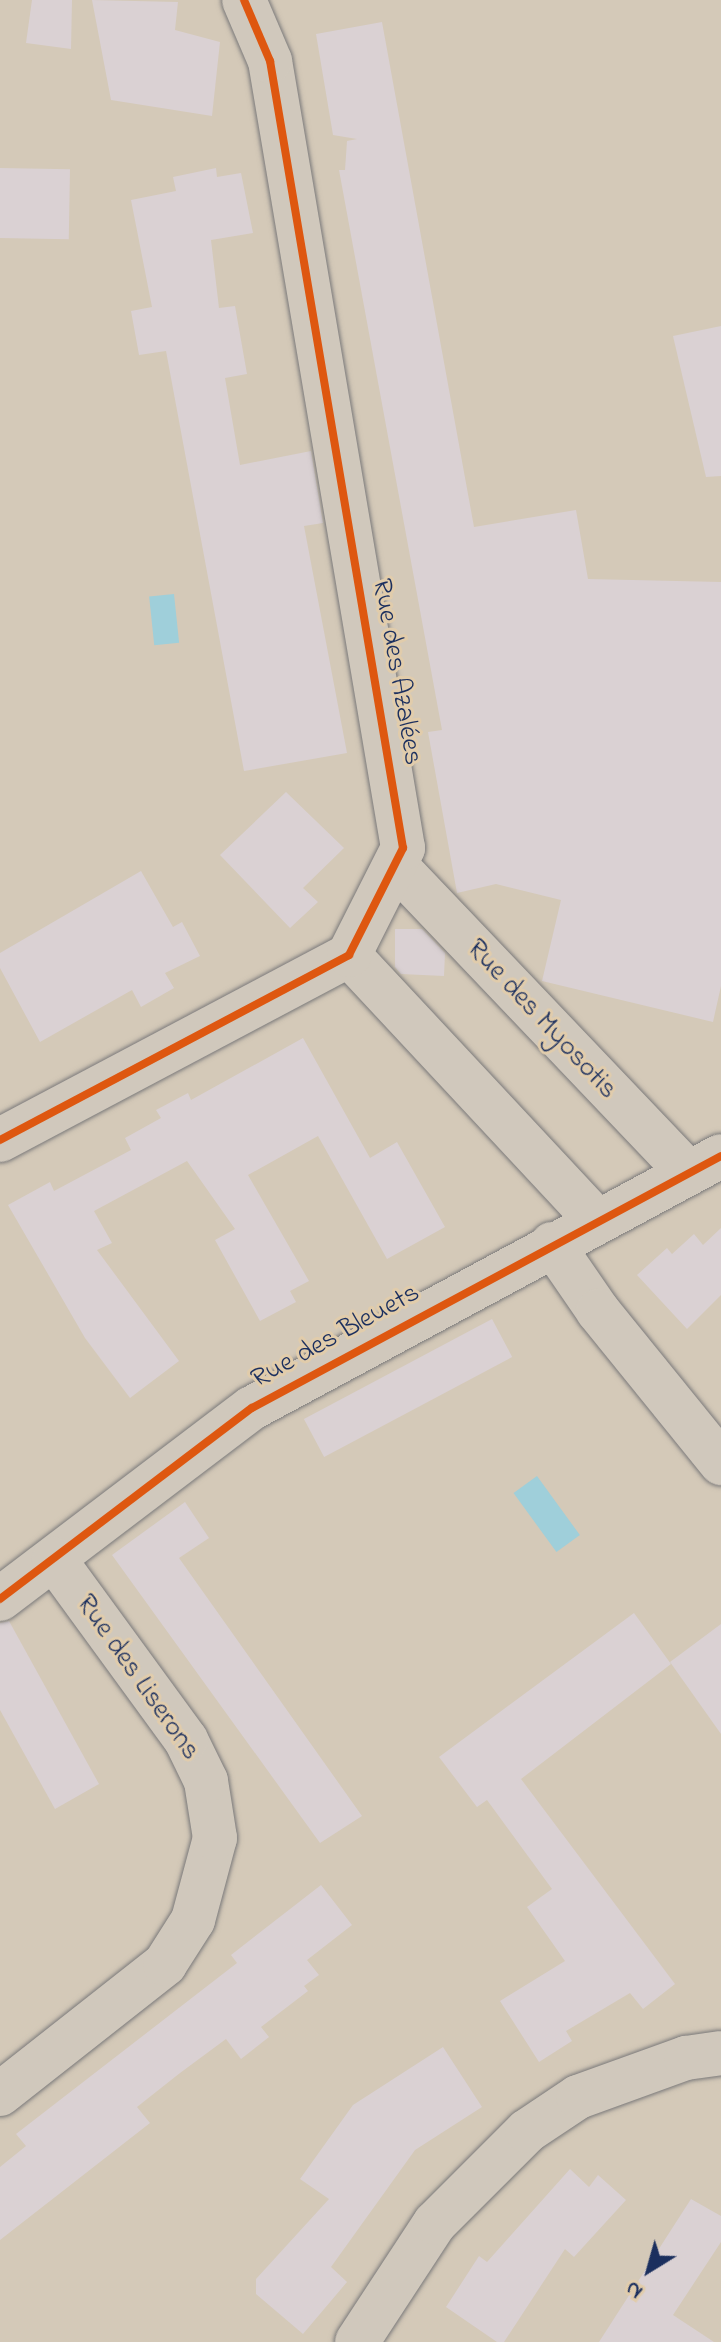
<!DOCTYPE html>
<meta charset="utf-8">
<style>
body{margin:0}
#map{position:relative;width:721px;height:2342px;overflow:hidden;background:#d4c9b8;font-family:"Indie Flower",sans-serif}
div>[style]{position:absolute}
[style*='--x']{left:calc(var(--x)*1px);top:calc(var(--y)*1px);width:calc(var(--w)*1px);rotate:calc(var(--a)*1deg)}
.water>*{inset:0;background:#9fcfda;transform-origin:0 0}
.building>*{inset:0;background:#dad1d3;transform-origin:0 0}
.roads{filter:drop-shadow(0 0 2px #7a797a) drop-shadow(0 0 2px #7a797a)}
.street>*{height:44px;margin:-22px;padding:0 22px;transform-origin:22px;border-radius:22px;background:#d0c8bc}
.cycleway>*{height:8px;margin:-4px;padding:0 4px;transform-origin:4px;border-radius:4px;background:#de5710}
span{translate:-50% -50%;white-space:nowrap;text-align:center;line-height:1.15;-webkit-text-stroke:6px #e1ccab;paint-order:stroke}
.street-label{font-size:28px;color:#1b2f5e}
.north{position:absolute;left:609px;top:2230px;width:80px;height:80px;-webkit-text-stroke:6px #e1ccab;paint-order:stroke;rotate:217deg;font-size:22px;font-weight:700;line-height:32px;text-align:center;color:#1b2f5e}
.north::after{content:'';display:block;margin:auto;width:28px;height:36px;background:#1b2f5e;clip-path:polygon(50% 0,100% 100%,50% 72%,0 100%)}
</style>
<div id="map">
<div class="water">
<div style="left:174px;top:594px;width:49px;height:25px;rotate:84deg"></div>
<div style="left:537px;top:1476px;width:73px;height:29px;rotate:54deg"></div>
</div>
<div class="building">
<div style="clip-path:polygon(32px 0,72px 0,71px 49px,26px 43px)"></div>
<div style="clip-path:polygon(92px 0,178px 2px,175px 30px,220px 42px,212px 116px,111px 100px)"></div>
<div style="clip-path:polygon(382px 22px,474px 527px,576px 510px,588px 579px,721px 582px,721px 986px,713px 1022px,542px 981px,561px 900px,496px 884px,457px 893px,428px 732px,442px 730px,339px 170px,345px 170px,347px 141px,357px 139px,333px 135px,316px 34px)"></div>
<div style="left:0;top:168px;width:70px;height:70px;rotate:1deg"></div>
<div style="clip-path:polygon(216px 168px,217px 177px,241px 173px,253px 233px,211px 240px,219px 308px,235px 306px,247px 374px,225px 378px,240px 465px,311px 451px,323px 523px,304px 526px,347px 753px,244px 771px,166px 351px,139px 355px,131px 311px,152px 307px,131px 200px,176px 191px,173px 177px)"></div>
<div style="clip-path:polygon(721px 326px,721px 476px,706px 477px,673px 336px)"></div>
<div style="clip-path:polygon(286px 792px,344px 848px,303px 888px,318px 902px,290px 928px,220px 855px)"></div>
<div style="clip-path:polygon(141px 871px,173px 927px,182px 922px,200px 956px,165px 973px,174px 988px,141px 1007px,132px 990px,40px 1042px,0 968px,0 953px)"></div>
<div style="clip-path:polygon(395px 929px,422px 929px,445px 953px,444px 976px,401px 974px,395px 967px)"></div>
<div style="clip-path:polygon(303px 1038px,370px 1158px,397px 1142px,445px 1227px,387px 1259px,318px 1136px,248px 1175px,309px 1281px,290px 1291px,296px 1302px,260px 1321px,215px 1240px,235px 1229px,187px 1161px,94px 1211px,112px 1243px,97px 1250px,179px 1361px,130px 1398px,85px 1338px,8px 1205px,50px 1182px,54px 1191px,131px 1150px,125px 1138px,161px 1118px,156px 1110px,188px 1093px,191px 1100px)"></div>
<div style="clip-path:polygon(721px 1228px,721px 1295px,687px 1329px,637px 1275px,667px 1248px,672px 1254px,694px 1234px,703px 1245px)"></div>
<div style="left:492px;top:1319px;width:43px;height:213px;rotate:62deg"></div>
<div style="clip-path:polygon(185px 1502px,209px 1538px,179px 1558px,362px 1816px,320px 1843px,112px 1555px)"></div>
<div style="clip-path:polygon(634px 1613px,671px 1664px,521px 1779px,675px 1984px,643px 2009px,630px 1993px,566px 2031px,572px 2041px,539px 2062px,500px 2001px,565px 1961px,527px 1907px,552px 1889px,487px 1800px,477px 1807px,439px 1757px)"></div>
<div style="clip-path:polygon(9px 1621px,99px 1784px,55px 1809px,0 1710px,0 1623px)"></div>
<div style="clip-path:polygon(721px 1624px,721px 1734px,670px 1662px)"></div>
<div style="clip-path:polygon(321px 1885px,352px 1925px,307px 1960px,319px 1975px,304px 1986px,308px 1991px,261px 2027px,269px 2037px,241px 2059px,226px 2039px,180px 2073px,137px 2107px,150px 2123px,0 2240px,0 2167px,26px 2146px,16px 2134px,237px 1963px,231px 1955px)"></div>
<div style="clip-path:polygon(443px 2047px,482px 2107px,415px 2150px,331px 2267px,347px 2282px,303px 2334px,256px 2294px,256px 2279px,329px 2199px,300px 2179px,353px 2105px)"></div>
<div style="clip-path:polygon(570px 2169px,589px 2187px,598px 2175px,626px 2200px,574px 2257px,565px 2249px,504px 2342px,497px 2342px,446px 2307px,479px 2256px,487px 2262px)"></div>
<div style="clip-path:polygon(691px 2199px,721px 2216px,721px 2242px,673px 2315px,714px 2342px,599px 2342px)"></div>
</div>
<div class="roads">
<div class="street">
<div style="--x:398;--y:868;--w:417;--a:46.4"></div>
<div style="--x:349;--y:955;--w:362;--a:47"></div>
<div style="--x:0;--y:1140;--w:395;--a:-27.9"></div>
<div style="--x:349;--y:955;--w:120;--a:-63.2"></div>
<div style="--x:403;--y:848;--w:798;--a:-99.59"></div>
<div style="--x:270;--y:61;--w:66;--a:-113.1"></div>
<div style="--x:552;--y:1244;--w:81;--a:55.5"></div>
<div style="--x:598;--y:1311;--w:196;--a:51"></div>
<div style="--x:0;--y:1599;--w:316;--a:-37.2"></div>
<div style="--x:252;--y:1408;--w:532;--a:-28.25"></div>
<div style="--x:0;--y:2094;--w:210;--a:-38.2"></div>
<div style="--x:165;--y:1964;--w:52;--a:-57.5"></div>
<div style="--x:193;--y:1920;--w:85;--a:-75"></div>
<div style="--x:215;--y:1838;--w:58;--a:-99"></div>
<div style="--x:206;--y:1781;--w:46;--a:-116"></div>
<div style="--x:186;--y:1740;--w:224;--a:-126.1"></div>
<div style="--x:357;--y:2342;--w:142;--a:-56.8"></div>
<div style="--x:435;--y:2223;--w:130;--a:-45"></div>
<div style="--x:527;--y:2131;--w:61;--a:-33.7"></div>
<div style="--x:578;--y:2097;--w:115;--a:-19.9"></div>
<div style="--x:686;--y:2058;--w:35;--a:-8"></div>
</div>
</div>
<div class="cycleway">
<div style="--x:0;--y:1140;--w:395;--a:-27.9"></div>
<div style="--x:349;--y:955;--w:120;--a:-63.2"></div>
<div style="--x:403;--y:848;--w:798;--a:-99.59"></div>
<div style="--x:270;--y:61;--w:66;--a:-113.1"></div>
<div style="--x:0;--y:1599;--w:316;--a:-37.2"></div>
<div style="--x:252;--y:1408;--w:532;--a:-28.25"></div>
</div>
<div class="street-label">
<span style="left:396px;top:672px;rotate:80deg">Rue des Azalées</span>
<span style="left:541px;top:1020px;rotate:47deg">Rue des Myosotis</span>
<span style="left:336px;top:1337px;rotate:-29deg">Rue des Bleuets</span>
<span style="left:137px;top:1678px;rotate:55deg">Rue des Liserons</span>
</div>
<div class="north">N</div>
</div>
